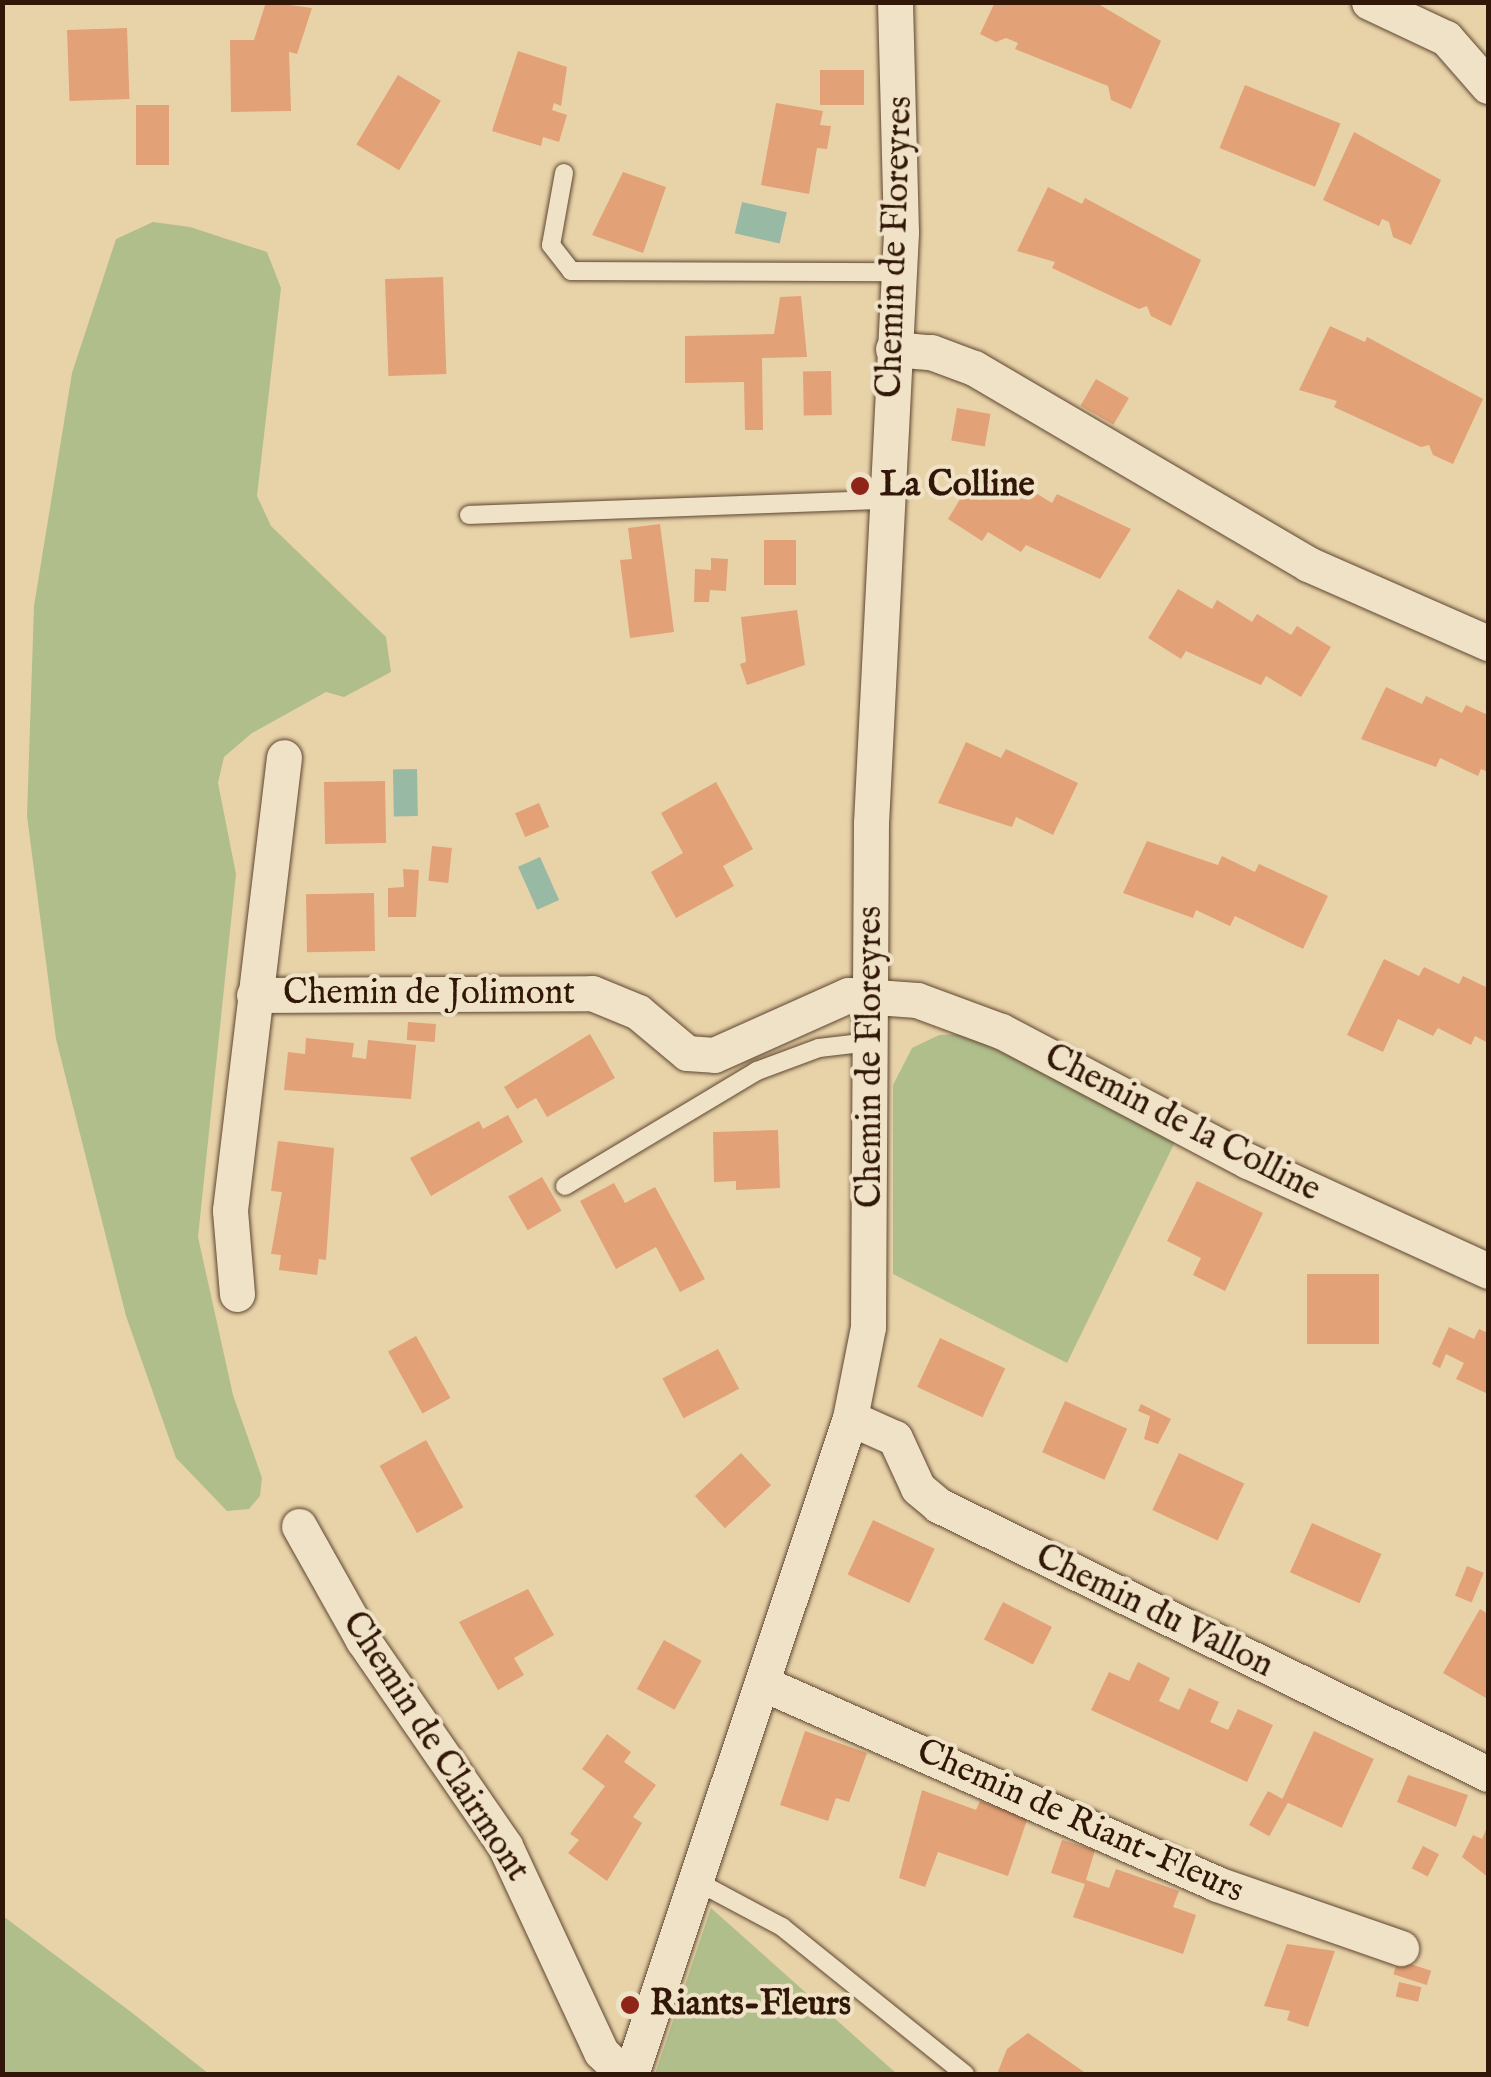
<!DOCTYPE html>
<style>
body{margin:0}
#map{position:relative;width:1491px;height:2077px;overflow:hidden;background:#e8d3a9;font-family:"IM FELL English",serif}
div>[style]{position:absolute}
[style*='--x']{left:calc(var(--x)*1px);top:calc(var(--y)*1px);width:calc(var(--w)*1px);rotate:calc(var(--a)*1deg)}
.green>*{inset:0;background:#b0be8c}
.water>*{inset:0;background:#98b9a4;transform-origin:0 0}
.building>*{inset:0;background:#e2a176;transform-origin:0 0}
.roads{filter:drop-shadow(0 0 2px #5f4630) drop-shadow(0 0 2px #5f4630)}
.lane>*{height:18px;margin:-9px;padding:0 9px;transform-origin:9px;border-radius:9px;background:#f0e2c7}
.street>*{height:35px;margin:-17.5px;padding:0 17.5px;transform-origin:17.5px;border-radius:17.5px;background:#f0e2c7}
.dots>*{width:28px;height:28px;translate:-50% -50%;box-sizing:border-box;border:5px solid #f0e2c7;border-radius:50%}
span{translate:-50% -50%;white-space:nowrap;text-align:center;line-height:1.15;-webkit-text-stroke:8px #f0e2c7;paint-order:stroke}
.street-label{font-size:35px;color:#311708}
.poi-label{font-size:35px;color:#311708;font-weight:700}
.left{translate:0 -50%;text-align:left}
.frame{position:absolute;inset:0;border:5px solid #311708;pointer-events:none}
</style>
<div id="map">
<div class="green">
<div style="clip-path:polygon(153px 222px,190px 227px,267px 252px,281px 288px,257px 496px,271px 526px,386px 637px,391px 672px,344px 697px,326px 692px,252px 733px,224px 757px,218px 783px,236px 874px,198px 1237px,233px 1395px,262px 1478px,260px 1496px,249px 1509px,227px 1511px,176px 1458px,126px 1316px,56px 1039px,27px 816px,34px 606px,72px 373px,116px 239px)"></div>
<div style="clip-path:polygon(964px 1034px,1177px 1138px,1067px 1363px,893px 1274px,893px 1085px,912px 1048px,939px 1035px)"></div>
<div style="clip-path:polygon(711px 1908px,897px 2074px,655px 2074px)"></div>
<div style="clip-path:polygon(3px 1916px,131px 2012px,209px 2074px,3px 2074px)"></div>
</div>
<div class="water">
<div style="left:742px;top:202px;width:46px;height:32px;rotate:13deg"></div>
<div style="left:417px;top:769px;width:47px;height:24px;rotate:89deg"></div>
<div style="left:540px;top:857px;width:47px;height:24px;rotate:66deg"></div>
</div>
<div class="building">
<div style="clip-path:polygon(266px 2px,312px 8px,297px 54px,289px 52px,291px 111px,231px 112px,230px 40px,254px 40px)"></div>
<div style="clip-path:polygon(995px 2px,1095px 2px,1161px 41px,1131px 109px,1111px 100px,1108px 86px,1015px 49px,1018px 43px,1006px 38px,996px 42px,980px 34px)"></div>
<div style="left:127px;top:28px;width:71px;height:60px;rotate:88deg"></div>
<div style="clip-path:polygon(518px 51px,567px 67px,561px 106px,554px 103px,552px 110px,567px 115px,559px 142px,543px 137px,541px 146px,492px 131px)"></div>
<div style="left:864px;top:70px;width:35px;height:44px;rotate:90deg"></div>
<div style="left:398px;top:75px;width:50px;height:81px;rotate:31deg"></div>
<div style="left:1245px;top:85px;width:103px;height:68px;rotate:22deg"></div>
<div style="clip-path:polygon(776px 103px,823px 111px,820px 125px,831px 126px,827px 149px,817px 148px,809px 194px,761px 185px)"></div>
<div style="left:136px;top:105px;width:33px;height:60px"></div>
<div style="clip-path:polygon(1354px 132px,1441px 180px,1411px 245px,1393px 237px,1389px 222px,1382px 219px,1379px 226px,1323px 200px)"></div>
<div style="clip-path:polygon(623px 172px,666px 187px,643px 253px,592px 235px)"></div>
<div style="clip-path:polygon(1048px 187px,1082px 204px,1085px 198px,1201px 260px,1171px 326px,1151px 316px,1147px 306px,1139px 309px,1052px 268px,1055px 262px,1017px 251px)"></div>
<div style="left:443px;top:277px;width:97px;height:58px;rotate:88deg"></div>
<div style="clip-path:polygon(801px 296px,807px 357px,762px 358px,763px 430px,745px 430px,744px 382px,685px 383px,685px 336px,774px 334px,780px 297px)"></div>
<div style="clip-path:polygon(1330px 326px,1365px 342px,1367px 337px,1483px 399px,1453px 464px,1433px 455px,1429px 445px,1421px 447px,1334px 407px,1337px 401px,1299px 390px)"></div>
<div style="left:831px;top:371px;width:44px;height:28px;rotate:89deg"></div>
<div style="left:1096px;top:379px;width:38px;height:31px;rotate:30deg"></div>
<div style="left:957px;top:408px;width:34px;height:33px;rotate:10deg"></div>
<div style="clip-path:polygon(979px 468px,1014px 489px,1018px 482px,1052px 503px,1057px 494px,1131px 529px,1100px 579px,1026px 545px,1021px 552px,988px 532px,982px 541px,948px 519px)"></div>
<div style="clip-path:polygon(660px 524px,674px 632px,630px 638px,620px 560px,632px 559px,628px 528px)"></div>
<div style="left:764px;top:540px;width:32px;height:45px"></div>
<div style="clip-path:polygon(711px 558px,728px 559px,726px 591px,710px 590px,709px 602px,694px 602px,695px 569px,711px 570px)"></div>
<div style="clip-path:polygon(1178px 589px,1212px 609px,1217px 600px,1252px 622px,1257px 614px,1291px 635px,1297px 626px,1331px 647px,1301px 697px,1266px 676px,1261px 685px,1186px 651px,1181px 659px,1148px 638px)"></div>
<div style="clip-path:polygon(797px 610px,805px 665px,747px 685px,740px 664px,746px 662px,741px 617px)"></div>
<div style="clip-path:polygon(1386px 687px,1422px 704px,1426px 696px,1462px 713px,1466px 705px,1488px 715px,1488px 772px,1481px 769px,1478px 776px,1440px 758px,1436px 767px,1361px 739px)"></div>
<div style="clip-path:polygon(966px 742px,1001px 758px,1006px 749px,1078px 783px,1053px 835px,1016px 817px,1012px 827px,938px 803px)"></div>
<div style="left:385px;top:781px;width:62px;height:61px;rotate:89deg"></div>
<div style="clip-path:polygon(716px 782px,753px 849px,723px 866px,734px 886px,676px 918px,651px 872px,683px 853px,661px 813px)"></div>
<div style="left:539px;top:803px;width:26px;height:26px;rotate:67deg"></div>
<div style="clip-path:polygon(1147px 841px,1218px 865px,1222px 856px,1255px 872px,1259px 864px,1328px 896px,1303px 949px,1235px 916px,1230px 926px,1196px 910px,1193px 918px,1123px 893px)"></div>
<div style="left:432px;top:846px;width:20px;height:35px;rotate:6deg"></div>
<div style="clip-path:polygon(403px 869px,419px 870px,416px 917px,388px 917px,388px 888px,404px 887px)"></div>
<div style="left:374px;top:893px;width:58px;height:68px;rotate:89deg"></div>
<div style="clip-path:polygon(1384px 959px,1419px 976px,1424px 967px,1459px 984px,1463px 976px,1488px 988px,1488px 1043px,1475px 1036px,1471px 1045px,1438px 1028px,1433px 1036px,1398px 1019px,1383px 1052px,1347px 1035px)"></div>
<div style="left:408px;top:1022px;width:28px;height:18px;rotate:4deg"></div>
<div style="clip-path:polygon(590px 1034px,615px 1078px,547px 1117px,536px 1098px,517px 1109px,504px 1087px)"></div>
<div style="clip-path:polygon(306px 1038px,354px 1043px,352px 1057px,366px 1059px,368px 1040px,416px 1045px,411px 1099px,284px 1090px,288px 1052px,305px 1054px)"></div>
<div style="clip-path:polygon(508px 1115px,523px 1142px,431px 1196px,410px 1158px,479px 1121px,483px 1129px)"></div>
<div style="clip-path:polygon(778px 1130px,780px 1188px,736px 1190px,736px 1181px,714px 1182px,713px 1132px)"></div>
<div style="clip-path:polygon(278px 1141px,334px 1148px,326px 1260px,319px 1259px,317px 1275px,279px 1270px,281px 1255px,271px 1254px,282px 1192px,271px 1191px)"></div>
<div style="left:542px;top:1177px;width:39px;height:39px;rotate:60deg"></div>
<div style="clip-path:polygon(1197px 1181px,1263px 1213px,1225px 1291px,1193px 1275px,1201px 1258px,1167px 1241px)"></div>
<div style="clip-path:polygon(614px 1183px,625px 1203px,655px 1187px,705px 1279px,680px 1292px,656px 1247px,616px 1269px,580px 1201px)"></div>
<div style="left:1307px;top:1274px;width:72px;height:70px"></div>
<div style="clip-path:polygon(1449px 1327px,1474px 1339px,1479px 1329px,1488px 1333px,1488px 1394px,1456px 1379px,1464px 1363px,1446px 1354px,1440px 1368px,1432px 1364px)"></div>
<div style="left:416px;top:1336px;width:71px;height:32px;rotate:61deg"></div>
<div style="left:940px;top:1338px;width:72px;height:54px;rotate:25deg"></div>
<div style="left:718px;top:1349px;width:45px;height:63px;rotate:62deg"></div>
<div style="left:1065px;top:1401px;width:68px;height:56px;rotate:24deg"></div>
<div style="clip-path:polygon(1141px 1404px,1171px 1419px,1158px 1444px,1144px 1439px,1150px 1416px,1138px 1411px)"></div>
<div style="left:426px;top:1440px;width:77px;height:53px;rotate:61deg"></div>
<div style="left:741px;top:1453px;width:44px;height:63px;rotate:47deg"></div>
<div style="left:1179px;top:1453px;width:72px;height:63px;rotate:25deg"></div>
<div style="left:873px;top:1520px;width:68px;height:60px;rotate:25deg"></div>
<div style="left:1312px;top:1523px;width:76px;height:54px;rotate:24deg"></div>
<div style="left:1467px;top:1566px;width:18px;height:32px;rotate:22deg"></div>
<div style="clip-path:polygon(528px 1589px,554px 1635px,514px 1658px,524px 1675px,498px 1690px,459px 1622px)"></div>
<div style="left:1003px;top:1602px;width:55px;height:42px;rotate:27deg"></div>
<div style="clip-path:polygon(1480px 1609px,1488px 1614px,1486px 1698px,1443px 1673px)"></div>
<div style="left:664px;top:1640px;width:43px;height:56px;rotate:29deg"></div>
<div style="clip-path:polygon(1138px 1662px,1170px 1678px,1159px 1701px,1179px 1710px,1189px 1688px,1219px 1702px,1210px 1722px,1228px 1730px,1238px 1709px,1273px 1725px,1247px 1782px,1091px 1710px,1109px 1672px,1129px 1681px)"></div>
<div style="clip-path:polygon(805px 1731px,867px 1753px,849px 1802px,836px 1798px,828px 1821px,780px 1805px)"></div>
<div style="left:1314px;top:1731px;width:66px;height:76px;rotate:25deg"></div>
<div style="clip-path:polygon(607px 1734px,631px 1752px,624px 1762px,656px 1785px,633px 1817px,642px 1823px,607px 1881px,568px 1853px,579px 1840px,570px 1834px,605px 1786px,582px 1769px)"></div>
<div style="clip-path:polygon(1408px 1775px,1468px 1795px,1456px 1827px,1397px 1802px)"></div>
<div style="clip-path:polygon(922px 1790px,976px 1810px,980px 1801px,1028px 1817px,1008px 1876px,938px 1852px,925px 1887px,899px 1878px)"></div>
<div style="left:1268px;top:1791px;width:23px;height:39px;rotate:29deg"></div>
<div style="clip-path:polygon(1488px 1825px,1488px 1877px,1462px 1857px,1473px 1835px,1482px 1839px)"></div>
<div style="clip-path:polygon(1062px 1840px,1095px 1850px,1086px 1880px,1109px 1888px,1116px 1869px,1179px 1891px,1173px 1907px,1196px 1915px,1183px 1954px,1073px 1917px,1085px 1884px,1051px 1873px)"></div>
<div style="left:1423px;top:1846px;width:18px;height:25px;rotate:27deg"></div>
<div style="clip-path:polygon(1287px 1944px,1335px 1951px,1308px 2027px,1287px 2020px,1290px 2011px,1264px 2006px)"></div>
<div style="left:1398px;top:1960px;width:35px;height:15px;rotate:18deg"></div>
<div style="left:1399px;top:1982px;width:23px;height:15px;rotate:13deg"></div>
<div style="clip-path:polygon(1028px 2033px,1087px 2074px,997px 2074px,1007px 2049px)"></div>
</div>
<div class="roads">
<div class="lane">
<div style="--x:564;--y:173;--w:73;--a:100.2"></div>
<div style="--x:551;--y:245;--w:33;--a:52"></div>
<div style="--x:571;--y:271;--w:328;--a:0.2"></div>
<div style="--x:469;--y:515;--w:414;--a:-2.1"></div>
<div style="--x:565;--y:1186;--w:224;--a:-30.9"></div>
<div style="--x:757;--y:1071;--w:66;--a:-20.4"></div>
<div style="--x:819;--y:1048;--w:51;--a:-6.7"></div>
<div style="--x:696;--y:1881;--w:98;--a:28.1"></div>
<div style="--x:782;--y:1927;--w:235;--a:38.8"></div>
</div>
<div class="street">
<div style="--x:1369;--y:2;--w:85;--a:25.1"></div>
<div style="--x:1446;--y:38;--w:64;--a:48.8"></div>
<div style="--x:893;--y:349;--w:38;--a:5"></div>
<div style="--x:931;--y:352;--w:46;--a:20.4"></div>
<div style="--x:974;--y:368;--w:387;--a:30.4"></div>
<div style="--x:1308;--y:564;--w:197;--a:23.7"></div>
<div style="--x:254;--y:995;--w:338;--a:-0.3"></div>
<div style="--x:592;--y:993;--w:50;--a:22.4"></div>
<div style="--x:638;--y:1012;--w:64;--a:39.9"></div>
<div style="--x:687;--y:1053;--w:27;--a:4"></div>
<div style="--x:714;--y:1055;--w:147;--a:-24.1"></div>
<div style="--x:848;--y:995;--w:69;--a:4.1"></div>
<div style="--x:917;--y:1000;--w:90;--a:20.3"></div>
<div style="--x:1001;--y:1031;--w:279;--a:27.8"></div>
<div style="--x:1248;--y:1161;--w:264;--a:24.6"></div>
<div style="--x:237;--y:1294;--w:84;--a:-94.8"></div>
<div style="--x:230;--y:1210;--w:456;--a:-83.2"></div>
<div style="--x:850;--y:1418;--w:49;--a:24"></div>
<div style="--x:895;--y:1438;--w:55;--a:65.3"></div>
<div style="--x:918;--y:1488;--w:26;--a:40"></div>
<div style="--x:938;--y:1505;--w:612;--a:26.06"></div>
<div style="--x:299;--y:1526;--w:131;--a:60.7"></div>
<div style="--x:363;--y:1640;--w:250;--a:55.4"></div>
<div style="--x:505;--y:1846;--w:227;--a:65"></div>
<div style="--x:601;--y:2052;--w:32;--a:44"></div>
<div style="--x:764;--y:1684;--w:495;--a:23.8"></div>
<div style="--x:1217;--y:1884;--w:195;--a:19.2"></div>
<div style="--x:631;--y:2074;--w:692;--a:-71.54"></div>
<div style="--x:850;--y:1418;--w:93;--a:-78.8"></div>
<div style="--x:868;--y:1327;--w:504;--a:-89.66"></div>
<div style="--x:871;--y:823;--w:592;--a:-87.09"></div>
<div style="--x:901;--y:232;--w:230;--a:-91.5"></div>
</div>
</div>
<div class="dots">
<div style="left:860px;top:486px;background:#8f2418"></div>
<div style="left:630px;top:2005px;background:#8f2418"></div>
</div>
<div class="street-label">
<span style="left:896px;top:247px;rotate:-88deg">Chemin de Floreyres</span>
<span style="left:429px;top:994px">Chemin de Jolimont</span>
<span style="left:871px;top:1057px;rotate:-90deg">Chemin de Floreyres</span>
<span style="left:1182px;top:1124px;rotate:27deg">Chemin de la Colline</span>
<span style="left:1154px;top:1612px;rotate:26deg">Chemin du Vallon</span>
<span style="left:435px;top:1747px;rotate:57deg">Chemin de Clairmont</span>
<span style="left:1080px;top:1822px;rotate:24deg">Chemin de Riant-Fleurs</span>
</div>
<div class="poi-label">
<span class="left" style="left:880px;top:486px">La Colline</span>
<span class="left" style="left:650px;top:2005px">Riants-Fleurs</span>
</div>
<div class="frame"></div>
</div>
